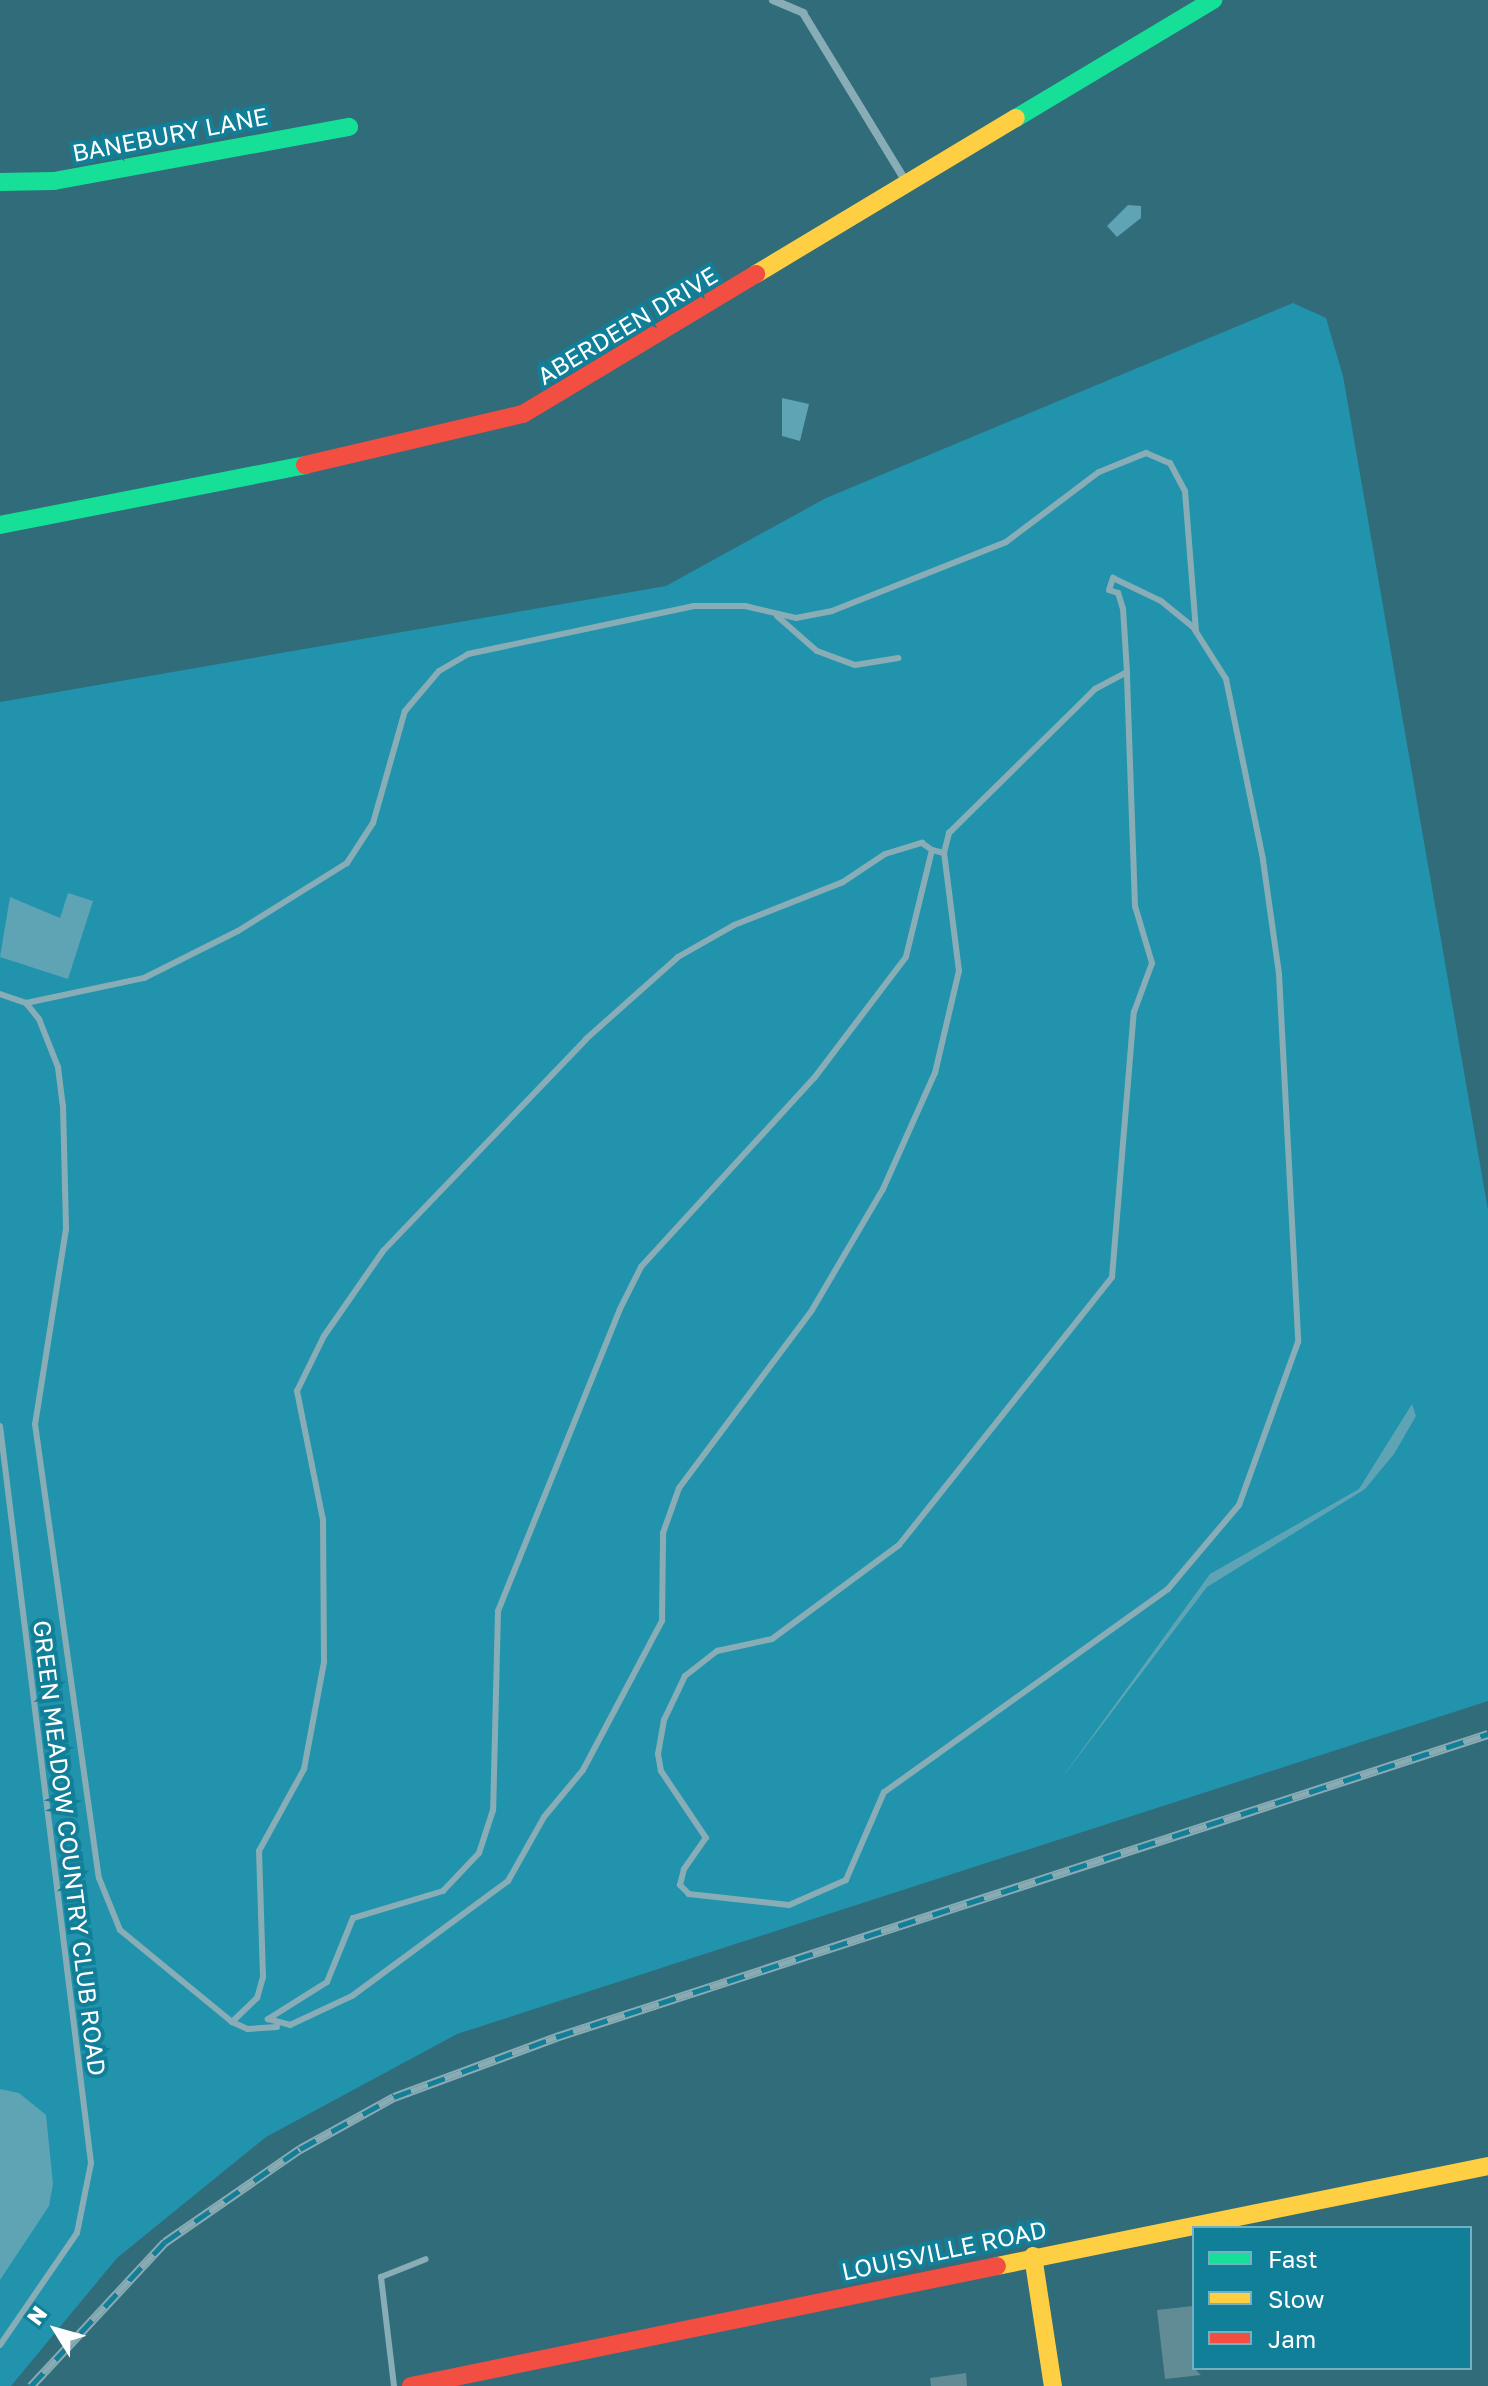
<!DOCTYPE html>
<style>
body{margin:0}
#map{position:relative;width:1488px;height:2386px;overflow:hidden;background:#316c7a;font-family:"Golos Text",sans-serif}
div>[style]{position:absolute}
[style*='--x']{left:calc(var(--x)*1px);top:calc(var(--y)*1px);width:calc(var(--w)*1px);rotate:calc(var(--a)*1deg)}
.green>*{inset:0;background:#2193ac}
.water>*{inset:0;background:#5ea4b5}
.building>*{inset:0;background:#618c96}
.lane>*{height:6px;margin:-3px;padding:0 3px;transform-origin:3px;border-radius:3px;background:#88adb6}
.street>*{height:8px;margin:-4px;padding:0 4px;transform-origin:4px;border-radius:4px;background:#88adb6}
.fast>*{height:18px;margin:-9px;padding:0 9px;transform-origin:9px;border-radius:9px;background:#16e098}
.slow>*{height:18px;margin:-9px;padding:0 9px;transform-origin:9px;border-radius:9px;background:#ffcf43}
.jam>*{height:18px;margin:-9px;padding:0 9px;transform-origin:9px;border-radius:9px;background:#f24e42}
.rail>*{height:9px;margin-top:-4.5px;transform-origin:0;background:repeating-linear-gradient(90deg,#127f99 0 18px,#89acb4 0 36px);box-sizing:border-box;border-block:2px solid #89acb4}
span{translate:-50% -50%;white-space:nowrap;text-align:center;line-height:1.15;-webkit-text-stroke:8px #127f99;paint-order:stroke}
.street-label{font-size:24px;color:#fff}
.legend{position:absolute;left:1192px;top:2226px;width:280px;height:144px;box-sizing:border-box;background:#127f99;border:2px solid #71b2c2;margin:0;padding:10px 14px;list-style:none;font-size:24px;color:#fff}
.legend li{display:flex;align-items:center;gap:16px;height:40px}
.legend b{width:40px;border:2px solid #71b2c2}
.north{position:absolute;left:16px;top:2290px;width:80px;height:80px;-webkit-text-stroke:6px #127f99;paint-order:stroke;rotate:307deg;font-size:22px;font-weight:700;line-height:32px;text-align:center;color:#fff}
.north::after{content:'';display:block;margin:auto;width:28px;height:36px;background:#fff;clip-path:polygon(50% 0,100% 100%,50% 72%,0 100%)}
</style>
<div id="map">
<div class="green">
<div style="clip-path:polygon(1293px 303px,1326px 318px,1343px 376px,1488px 1210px,1488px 1701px,457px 2034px,266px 2137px,117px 2258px,11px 2386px,0 2386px,0 702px,666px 586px,826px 498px)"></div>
</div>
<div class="water">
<div style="clip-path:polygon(1128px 205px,1141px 206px,1141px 218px,1117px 237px,1107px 226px)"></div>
<div style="clip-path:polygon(782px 398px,809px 404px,800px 441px,782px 436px)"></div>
<div style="clip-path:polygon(68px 893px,93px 901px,68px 979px,0 957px,10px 897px,60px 918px)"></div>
<div style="clip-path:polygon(1412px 1404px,1416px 1416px,1394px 1454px,1365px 1489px,1207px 1587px,1058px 1783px,1210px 1574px,1359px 1489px)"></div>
<div style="clip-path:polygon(0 2089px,19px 2093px,46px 2115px,53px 2184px,49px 2206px,0 2280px)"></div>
</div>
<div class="building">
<div style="clip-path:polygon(1193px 2306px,1194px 2368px,1201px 2375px,1165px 2379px,1157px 2310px)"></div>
<div style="clip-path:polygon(966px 2373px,967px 2386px,931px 2386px,930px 2378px)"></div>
</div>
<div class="lane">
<div style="--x:777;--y:616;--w:53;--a:41.2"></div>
<div style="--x:817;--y:651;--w:40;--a:20.2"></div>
<div style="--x:855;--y:665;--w:44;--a:-9.2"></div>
<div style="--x:944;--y:853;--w:21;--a:-76"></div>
<div style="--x:949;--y:833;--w:205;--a:-44.6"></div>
<div style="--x:1095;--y:689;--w:36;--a:-28"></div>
<div style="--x:1127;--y:672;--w:63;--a:-93.6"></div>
<div style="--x:1123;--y:609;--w:17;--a:-107"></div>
<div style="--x:1118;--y:593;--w:9;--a:-162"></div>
<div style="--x:1109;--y:590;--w:13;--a:-72"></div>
<div style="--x:1113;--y:578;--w:53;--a:25.6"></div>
<div style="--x:1161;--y:601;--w:41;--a:39.1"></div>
<div style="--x:1193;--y:627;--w:62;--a:57.6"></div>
<div style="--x:1226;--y:679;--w:185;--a:78.4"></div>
<div style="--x:1263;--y:860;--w:115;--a:82"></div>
<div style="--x:1279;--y:974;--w:368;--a:87"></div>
<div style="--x:1298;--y:1342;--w:173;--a:109.9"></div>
<div style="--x:1239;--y:1505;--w:110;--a:130.2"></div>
<div style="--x:1168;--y:1589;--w:349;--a:144.4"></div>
<div style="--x:884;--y:1792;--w:96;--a:113.4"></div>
<div style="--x:846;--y:1880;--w:62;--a:156.3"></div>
<div style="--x:789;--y:1905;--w:101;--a:-173.7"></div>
<div style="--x:689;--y:1894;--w:13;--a:-135"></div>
<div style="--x:680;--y:1885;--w:16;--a:-76"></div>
<div style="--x:684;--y:1869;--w:38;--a:-55"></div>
<div style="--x:706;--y:1838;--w:81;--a:-123.9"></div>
<div style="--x:661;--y:1771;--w:17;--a:-100"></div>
<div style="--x:658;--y:1754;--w:35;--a:-80"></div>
<div style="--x:664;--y:1720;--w:49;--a:-64.5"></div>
<div style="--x:685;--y:1676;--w:41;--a:-38"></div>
<div style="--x:717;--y:1651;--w:56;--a:-12.3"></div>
<div style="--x:772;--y:1639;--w:158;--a:-36.5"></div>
<div style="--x:899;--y:1545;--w:342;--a:-51.5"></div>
<div style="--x:1112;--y:1277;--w:266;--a:-85.3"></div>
<div style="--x:1134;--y:1012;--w:52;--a:-69.8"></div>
<div style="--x:1152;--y:963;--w:59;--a:-106.6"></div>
<div style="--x:1135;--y:906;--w:234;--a:-92"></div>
<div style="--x:0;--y:994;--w:28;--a:19"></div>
<div style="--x:26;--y:1003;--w:21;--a:51"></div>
<div style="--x:39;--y:1019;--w:52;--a:68.4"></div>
<div style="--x:58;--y:1067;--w:38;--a:83"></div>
<div style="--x:63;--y:1105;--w:124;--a:88.6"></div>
<div style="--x:66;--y:1229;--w:197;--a:99"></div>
<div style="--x:35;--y:1424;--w:458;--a:82"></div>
<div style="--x:99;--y:1878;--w:56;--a:68"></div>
<div style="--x:120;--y:1930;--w:145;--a:39.4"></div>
<div style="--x:232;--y:2022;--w:35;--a:-44"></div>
<div style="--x:257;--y:1998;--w:22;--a:-74"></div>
<div style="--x:263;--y:1977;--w:126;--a:-91.8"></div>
<div style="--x:259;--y:1851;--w:94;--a:-61.2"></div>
<div style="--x:304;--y:1769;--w:109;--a:-79.4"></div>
<div style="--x:324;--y:1662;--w:142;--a:-90.4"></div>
<div style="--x:323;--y:1520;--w:132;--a:-101.4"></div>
<div style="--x:297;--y:1391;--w:61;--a:-63.9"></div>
<div style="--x:324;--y:1336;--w:103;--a:-55.2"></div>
<div style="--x:383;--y:1251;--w:294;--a:-46.2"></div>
<div style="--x:586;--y:1039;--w:123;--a:-41.7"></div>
<div style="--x:678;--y:957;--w:64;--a:-29.7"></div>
<div style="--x:734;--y:925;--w:117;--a:-21.5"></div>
<div style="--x:843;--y:882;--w:50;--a:-33.7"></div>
<div style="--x:885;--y:854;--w:39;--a:-17"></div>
<div style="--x:922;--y:843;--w:12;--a:35"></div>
<div style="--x:932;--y:850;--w:110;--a:103.7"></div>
<div style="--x:906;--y:957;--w:152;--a:127.2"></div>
<div style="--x:814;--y:1078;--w:256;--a:132.5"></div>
<div style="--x:641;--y:1267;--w:47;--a:116.6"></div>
<div style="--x:620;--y:1309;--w:326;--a:112"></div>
<div style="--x:498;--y:1611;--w:199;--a:91.4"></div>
<div style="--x:493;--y:1810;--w:45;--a:108"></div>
<div style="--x:479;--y:1853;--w:52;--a:133.5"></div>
<div style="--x:443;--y:1891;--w:94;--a:163.3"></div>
<div style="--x:353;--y:1918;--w:69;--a:112.1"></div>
<div style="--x:327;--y:1982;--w:70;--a:147.9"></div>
<div style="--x:268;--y:2019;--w:23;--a:15"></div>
<div style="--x:290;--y:2025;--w:68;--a:-25.1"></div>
<div style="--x:352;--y:1996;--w:194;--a:-36.4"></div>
<div style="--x:508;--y:1881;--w:73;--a:-60.6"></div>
<div style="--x:544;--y:1817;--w:61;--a:-50.3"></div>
<div style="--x:583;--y:1770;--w:169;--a:-62.1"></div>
<div style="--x:662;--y:1621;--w:88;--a:-89.3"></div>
<div style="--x:663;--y:1533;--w:48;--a:-70.4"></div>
<div style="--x:679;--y:1488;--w:222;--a:-53.2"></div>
<div style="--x:812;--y:1310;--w:140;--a:-59.6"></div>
<div style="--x:883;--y:1189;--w:127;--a:-65.9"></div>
<div style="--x:935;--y:1073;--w:105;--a:-76.8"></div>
<div style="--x:959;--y:971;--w:119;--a:-97.2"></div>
<div style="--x:944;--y:853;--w:12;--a:-166"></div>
<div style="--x:26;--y:1003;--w:121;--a:-12"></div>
<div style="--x:144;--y:978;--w:105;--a:-26.6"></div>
<div style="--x:238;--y:931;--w:128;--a:-32"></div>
<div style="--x:347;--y:863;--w:48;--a:-57"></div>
<div style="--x:373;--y:823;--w:116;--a:-74.1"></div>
<div style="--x:405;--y:711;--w:52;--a:-49.6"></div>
<div style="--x:439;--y:671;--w:34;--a:-30"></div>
<div style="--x:468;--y:654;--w:231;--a:-12"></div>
<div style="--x:694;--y:606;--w:51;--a:0"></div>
<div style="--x:745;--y:606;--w:52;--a:13.2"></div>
<div style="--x:796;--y:618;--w:37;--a:-11"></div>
<div style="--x:832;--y:611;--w:187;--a:-21.6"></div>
<div style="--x:1006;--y:542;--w:116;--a:-37"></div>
<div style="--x:1099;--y:472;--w:51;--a:-22"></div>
<div style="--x:1146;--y:453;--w:26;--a:23"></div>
<div style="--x:1170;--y:463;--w:32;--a:62"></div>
<div style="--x:1185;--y:491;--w:140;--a:85.5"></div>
<div style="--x:0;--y:1426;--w:743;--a:82.96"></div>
<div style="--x:91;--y:2163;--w:71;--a:101.3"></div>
<div style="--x:77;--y:2233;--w:136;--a:124.5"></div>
<div style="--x:232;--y:2022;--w:17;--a:24"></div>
<div style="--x:248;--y:2029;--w:29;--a:-4"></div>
<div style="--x:394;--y:2386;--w:110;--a:-96.8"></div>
<div style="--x:381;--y:2277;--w:48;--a:-21.8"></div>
</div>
<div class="street">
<div style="--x:773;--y:0;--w:33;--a:23"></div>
<div style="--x:803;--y:13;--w:198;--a:58.6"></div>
</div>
<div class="fast">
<div style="--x:1016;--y:118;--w:230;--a:-30.9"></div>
<div style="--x:0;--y:182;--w:54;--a:-1.1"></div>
<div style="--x:54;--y:181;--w:300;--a:-10.4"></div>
<div style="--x:0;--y:525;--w:311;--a:-11.1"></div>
</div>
<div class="slow">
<div style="--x:756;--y:274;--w:303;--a:-31"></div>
<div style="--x:1033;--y:2256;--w:132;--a:81.3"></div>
<div style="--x:997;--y:2266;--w:501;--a:-11.51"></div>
</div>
<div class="jam">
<div style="--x:305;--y:465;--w:224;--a:-13.2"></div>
<div style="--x:523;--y:414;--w:272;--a:-31"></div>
<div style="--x:411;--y:2386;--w:598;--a:-11.57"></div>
</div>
<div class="rail">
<div style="--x:31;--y:2386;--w:197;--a:-47.1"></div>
<div style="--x:165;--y:2242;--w:164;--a:-34.6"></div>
<div style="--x:300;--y:2149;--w:107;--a:-29"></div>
<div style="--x:394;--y:2097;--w:173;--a:-20.3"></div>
<div style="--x:556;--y:2037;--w:980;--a:-18.01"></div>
</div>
<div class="street-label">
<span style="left:170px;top:134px;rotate:-11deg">BANEBURY LANE</span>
<span style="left:627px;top:325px;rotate:-31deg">ABERDEEN DRIVE</span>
<span style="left:70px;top:1848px;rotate:83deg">GREEN MEADOW COUNTRY CLUB ROAD</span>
<span style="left:944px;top:2250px;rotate:-12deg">LOUISVILLE ROAD</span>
</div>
<ul class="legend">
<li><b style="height:10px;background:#16e098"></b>Fast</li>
<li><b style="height:10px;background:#ffcf43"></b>Slow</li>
<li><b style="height:10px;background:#f24e42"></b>Jam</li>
</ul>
<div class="north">N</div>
</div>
